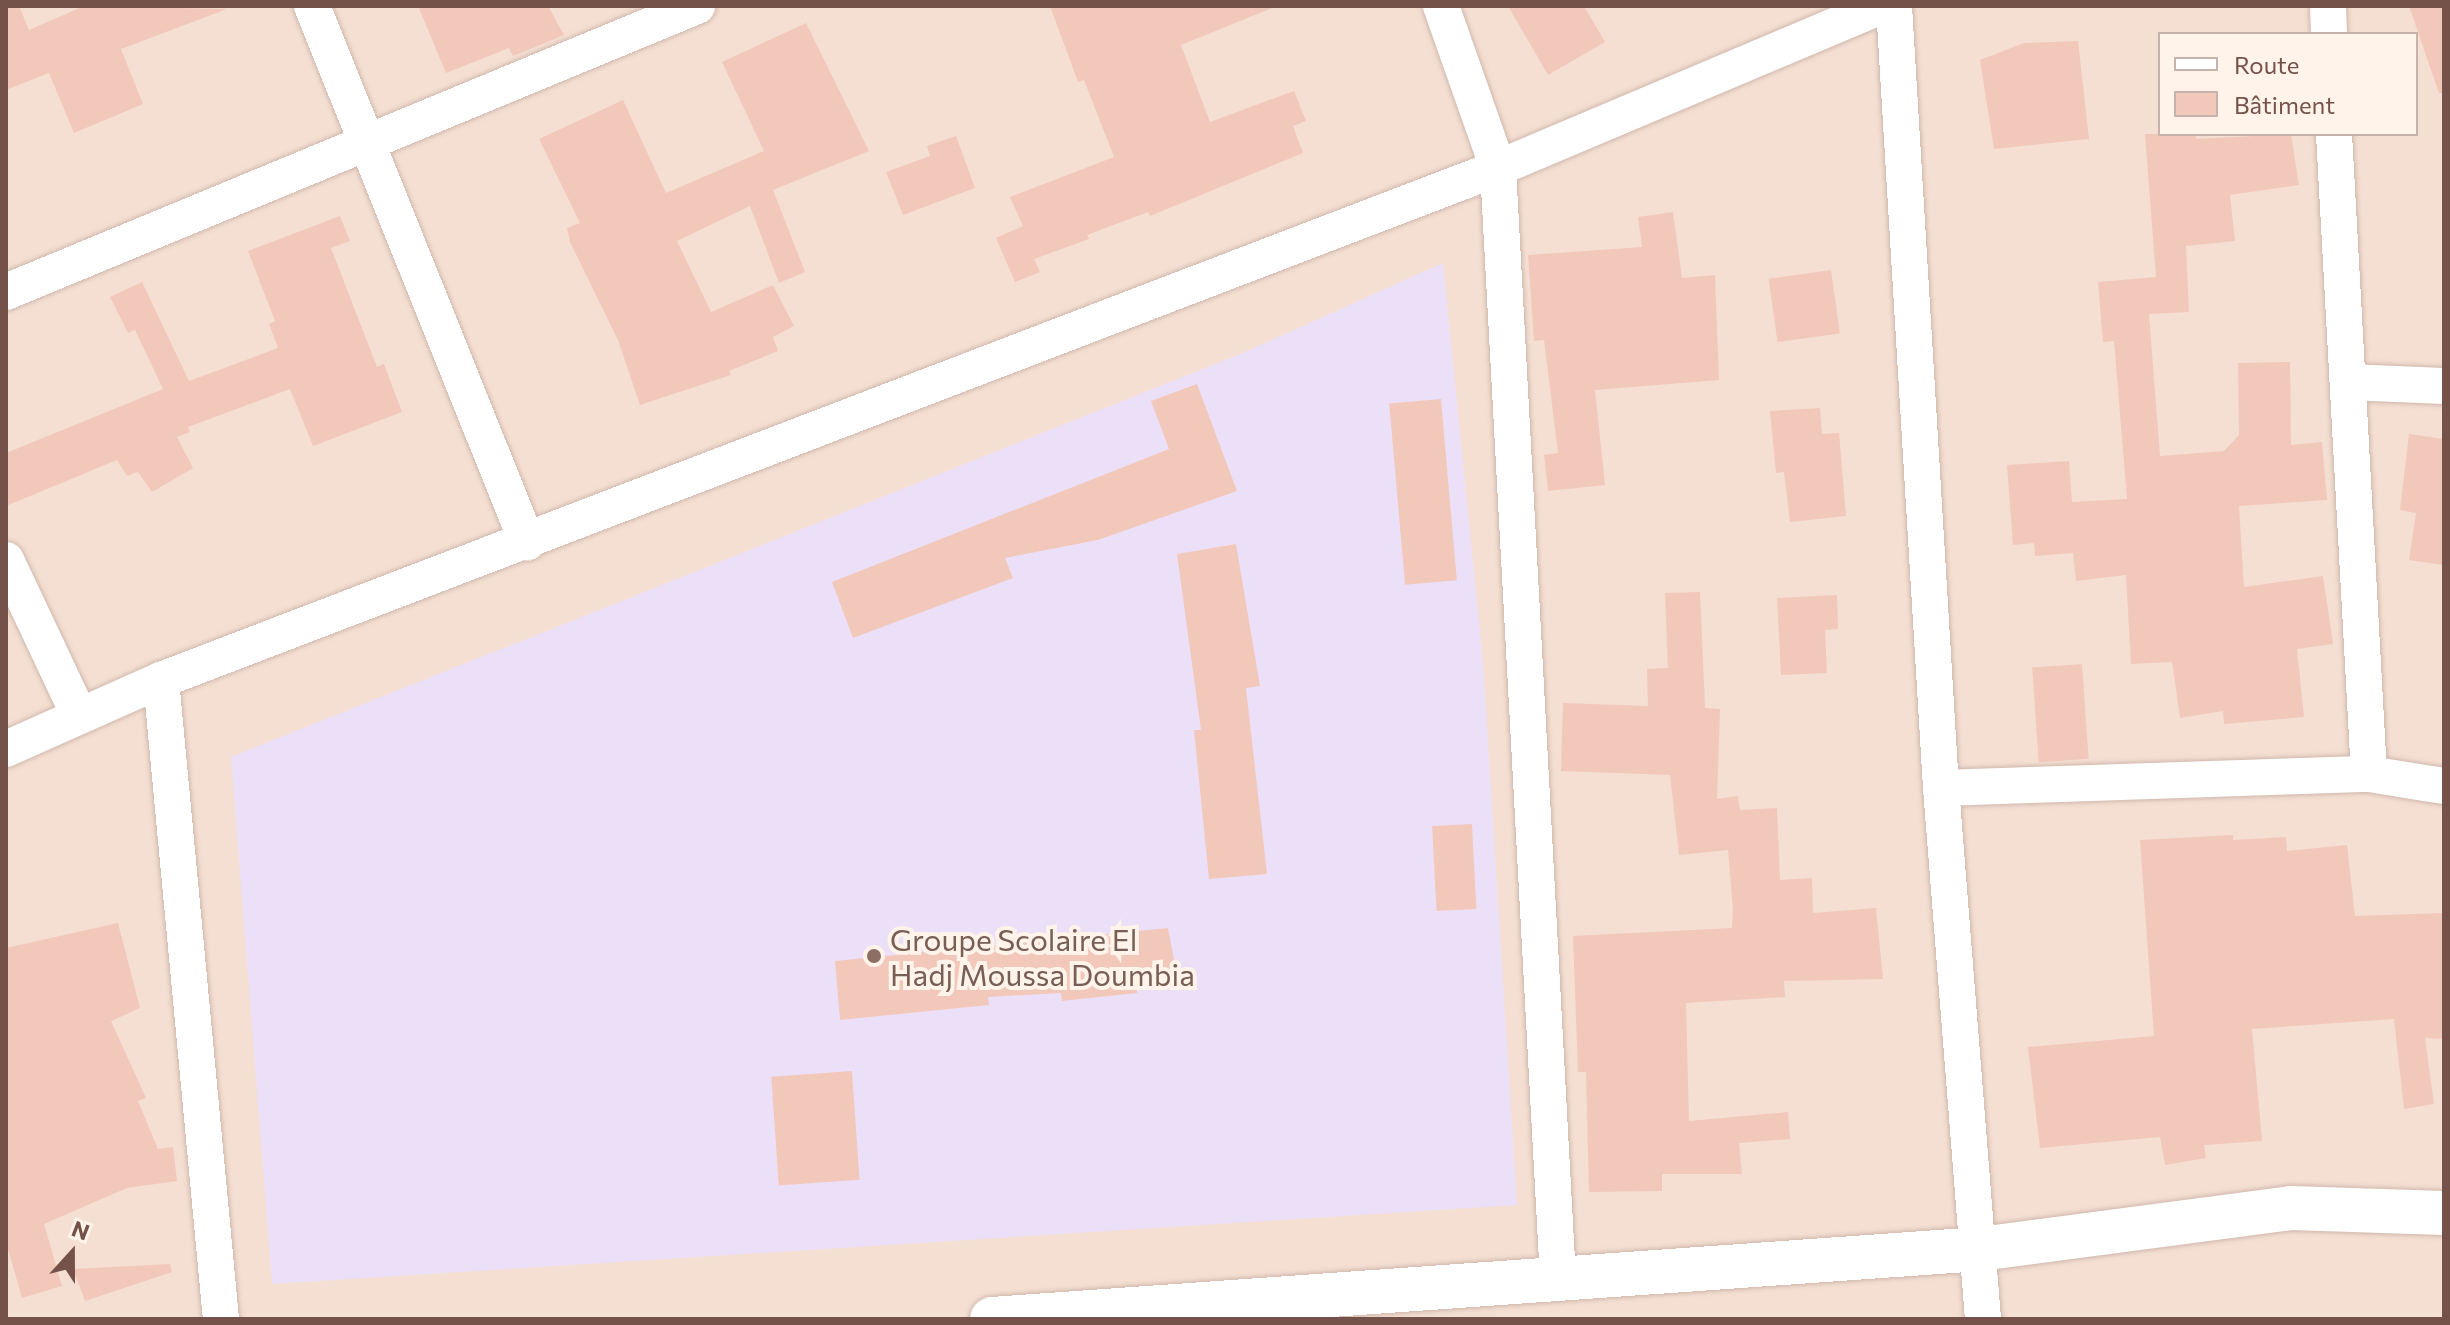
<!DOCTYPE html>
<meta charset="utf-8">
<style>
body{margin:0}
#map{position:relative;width:2450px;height:1325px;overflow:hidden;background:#fdefe3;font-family:Commissioner,sans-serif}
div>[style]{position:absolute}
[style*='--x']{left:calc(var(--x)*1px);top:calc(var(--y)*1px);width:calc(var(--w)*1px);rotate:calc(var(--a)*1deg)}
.residential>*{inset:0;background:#f4dfd2}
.education>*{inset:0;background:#ece0f9}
.building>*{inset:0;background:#f2c8bb;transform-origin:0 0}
.roads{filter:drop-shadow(0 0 2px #d0b7ad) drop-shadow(0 0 2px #d0b7ad)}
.street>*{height:36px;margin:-18px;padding:0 18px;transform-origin:18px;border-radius:18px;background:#fff}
.secondary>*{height:44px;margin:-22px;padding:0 22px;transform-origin:22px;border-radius:22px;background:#fff}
.dots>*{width:22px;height:22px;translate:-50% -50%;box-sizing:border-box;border:4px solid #fff3ea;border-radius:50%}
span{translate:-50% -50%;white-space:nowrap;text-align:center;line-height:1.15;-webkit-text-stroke:8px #fff3ea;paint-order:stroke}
.education-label{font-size:30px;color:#785e54}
.left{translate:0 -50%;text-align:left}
.frame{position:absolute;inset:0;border:8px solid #755249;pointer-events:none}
.legend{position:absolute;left:2158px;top:32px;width:260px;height:104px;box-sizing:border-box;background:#fff3ea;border:2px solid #c8b3aa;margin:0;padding:10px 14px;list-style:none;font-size:24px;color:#755249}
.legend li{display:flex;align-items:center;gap:16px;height:40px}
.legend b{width:40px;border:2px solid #c8b3aa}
.north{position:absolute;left:32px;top:1213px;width:80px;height:80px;-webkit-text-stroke:6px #fff3ea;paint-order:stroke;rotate:21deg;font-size:22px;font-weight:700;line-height:32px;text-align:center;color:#755249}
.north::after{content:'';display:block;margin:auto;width:28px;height:36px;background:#755249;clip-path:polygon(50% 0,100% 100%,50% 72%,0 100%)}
</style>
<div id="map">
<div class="residential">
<div style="clip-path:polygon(evenodd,6px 6px,2444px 6px,2444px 1319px,6px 1319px,6px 6px,2160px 34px,2416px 34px,2416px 134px,2160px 134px,2160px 34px)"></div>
</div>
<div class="education">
<div style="clip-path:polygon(1443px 263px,1483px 662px,1517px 1205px,272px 1284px,231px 757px,1243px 353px)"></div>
</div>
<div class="building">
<div style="clip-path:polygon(6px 6px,19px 6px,29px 30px,84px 6px,227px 9px,121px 49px,143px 104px,74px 133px,49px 73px,6px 90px)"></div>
<div style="clip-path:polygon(418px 6px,548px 6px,564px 35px,513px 56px,509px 48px,446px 73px)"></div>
<div style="clip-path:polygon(1050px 6px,1277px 6px,1181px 45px,1210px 122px,1294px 91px,1306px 121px,1293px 126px,1303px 153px,1150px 216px,1148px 212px,1087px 235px,1089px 239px,1034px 259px,1040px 272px,1015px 282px,996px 238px,1023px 226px,1010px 197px,1114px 157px,1084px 80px,1078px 82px)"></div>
<div style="clip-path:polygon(1508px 6px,1584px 6px,1605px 42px,1548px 75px)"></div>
<div style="clip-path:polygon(2409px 6px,2444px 6px,2444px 93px,2439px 93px)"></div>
<div style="clip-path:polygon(806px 23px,869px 151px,773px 190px,805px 272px,779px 283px,750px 206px,677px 241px,711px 312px,773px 285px,794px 326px,773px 337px,778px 351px,729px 371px,731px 375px,640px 405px,618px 340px,570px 242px,567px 228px,580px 223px,539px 139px,623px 100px,666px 193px,764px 151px,722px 62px)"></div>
<div style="clip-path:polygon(2078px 41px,2089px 139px,1994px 149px,1980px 60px,2024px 43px)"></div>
<div style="clip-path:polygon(2145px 134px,2196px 134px,2196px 139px,2291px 134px,2299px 185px,2230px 195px,2235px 241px,2186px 246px,2189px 312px,2149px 314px,2160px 456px,2224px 451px,2239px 435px,2238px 363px,2290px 362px,2291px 445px,2322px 442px,2327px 500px,2239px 506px,2244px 587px,2323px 576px,2333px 644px,2297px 649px,2304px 717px,2224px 724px,2223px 711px,2180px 718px,2172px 662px,2131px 664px,2126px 575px,2076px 581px,2073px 553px,2035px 556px,2034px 543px,2013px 545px,2007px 465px,2069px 461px,2072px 502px,2127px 499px,2114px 341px,2103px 342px,2098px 282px,2156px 277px)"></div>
<div style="clip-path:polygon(956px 136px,975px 188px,903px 215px,886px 172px,930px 156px,927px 146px)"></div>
<div style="clip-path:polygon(1673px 212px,1682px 278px,1715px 275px,1719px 380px,1595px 390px,1605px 485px,1548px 491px,1544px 455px,1558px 453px,1544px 340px,1534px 341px,1528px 255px,1642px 247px,1638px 217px)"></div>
<div style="clip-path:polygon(340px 216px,350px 241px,331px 248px,377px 367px,384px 364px,402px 412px,313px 446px,290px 389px,188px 427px,190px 432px,177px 437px,193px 468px,152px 492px,138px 472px,127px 476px,117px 460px,6px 506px,6px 453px,163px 389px,135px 330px,128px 333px,110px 297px,142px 282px,189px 381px,278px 348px,269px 324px,275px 321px,248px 251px)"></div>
<div style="left:1831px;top:270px;width:64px;height:63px;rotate:82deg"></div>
<div style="clip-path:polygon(1197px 384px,1237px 491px,1098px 540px,1005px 558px,1013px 578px,853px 638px,832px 582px,1169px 449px,1151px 401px)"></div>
<div style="left:1441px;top:399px;width:182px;height:52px;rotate:85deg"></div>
<div style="clip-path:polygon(1820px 408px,1822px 434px,1839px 433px,1846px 516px,1790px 522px,1784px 472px,1776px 473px,1770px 411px)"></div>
<div style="clip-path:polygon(2409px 434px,2444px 439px,2444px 565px,2409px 560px,2416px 513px,2400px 510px)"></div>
<div style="clip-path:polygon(1236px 544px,1260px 686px,1246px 688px,1267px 874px,1209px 879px,1194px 730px,1201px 730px,1177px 554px)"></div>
<div style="clip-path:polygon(1700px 592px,1705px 708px,1720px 709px,1717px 799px,1738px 796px,1740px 810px,1777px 808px,1780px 880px,1812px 878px,1813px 913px,1876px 908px,1883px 979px,1784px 981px,1785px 997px,1686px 1003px,1689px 1121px,1788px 1112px,1790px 1139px,1739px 1143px,1742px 1174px,1662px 1174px,1662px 1191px,1589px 1192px,1586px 1072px,1578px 1072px,1573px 936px,1732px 928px,1733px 909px,1728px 850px,1679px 855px,1670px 775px,1561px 771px,1563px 703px,1648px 706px,1647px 669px,1668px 668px,1665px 593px)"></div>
<div style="clip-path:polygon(1837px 595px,1838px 629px,1825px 630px,1827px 673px,1781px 675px,1777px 598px)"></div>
<div style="left:2082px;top:664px;width:95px;height:50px;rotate:86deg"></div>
<div style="left:1472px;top:824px;width:85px;height:40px;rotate:87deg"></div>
<div style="clip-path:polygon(2233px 835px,2233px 840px,2286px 837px,2287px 851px,2347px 845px,2355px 916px,2444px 913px,2444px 1039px,2425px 1038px,2434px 1104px,2404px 1109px,2394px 1019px,2252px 1029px,2262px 1141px,2204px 1145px,2206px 1158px,2165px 1165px,2160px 1137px,2040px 1148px,2028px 1047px,2154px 1036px,2140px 840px)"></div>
<div style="clip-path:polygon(118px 923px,140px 1008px,111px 1021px,146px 1098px,138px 1101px,158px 1149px,173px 1147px,177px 1181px,127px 1188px,44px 1224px,62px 1286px,22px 1298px,6px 1242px,6px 948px)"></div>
<div style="clip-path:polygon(1168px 928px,1177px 975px,1136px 982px,1137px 993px,1062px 1001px,1061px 993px,988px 997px,989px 1005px,840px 1020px,835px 961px)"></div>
<div style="left:852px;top:1071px;width:109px;height:81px;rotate:86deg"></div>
<div style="clip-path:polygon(170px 1264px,172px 1272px,85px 1301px,73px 1269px)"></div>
</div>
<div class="roads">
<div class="street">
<div style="--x:312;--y:6;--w:578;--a:68.14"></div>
<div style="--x:1441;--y:6;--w:172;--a:70.6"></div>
<div style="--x:1498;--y:168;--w:1115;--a:86.91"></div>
<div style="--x:1894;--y:6;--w:783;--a:86.56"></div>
<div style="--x:1941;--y:788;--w:533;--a:85.48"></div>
<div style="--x:2328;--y:6;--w:28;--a:88"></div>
<div style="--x:2334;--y:134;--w:641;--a:86.87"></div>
<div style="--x:6;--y:292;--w:748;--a:-22.48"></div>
<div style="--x:2348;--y:382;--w:96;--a:2.4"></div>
<div style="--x:6;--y:560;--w:171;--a:64.8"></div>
<div style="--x:161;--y:680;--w:642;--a:84.64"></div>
<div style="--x:6;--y:749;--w:170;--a:-24"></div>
<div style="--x:161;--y:680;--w:1432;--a:-20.95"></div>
<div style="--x:1498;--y:168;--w:416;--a:-22.9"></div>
<div style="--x:1941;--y:788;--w:428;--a:-1.9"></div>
<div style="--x:2369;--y:774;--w:76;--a:9.1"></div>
</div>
<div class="secondary">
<div style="--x:992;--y:1319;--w:990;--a:-4.05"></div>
<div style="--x:1980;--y:1249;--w:314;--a:-7.5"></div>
<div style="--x:2291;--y:1208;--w:153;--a:1.9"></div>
</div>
</div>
<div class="dots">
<div style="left:874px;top:956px;background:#8d6e63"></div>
</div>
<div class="education-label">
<span class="left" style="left:890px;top:956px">Groupe Scolaire El<br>Hadj Moussa Doumbia</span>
</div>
<div class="frame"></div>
<ul class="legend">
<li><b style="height:10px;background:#fff"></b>Route</li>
<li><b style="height:22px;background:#f2c8bb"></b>Bâtiment</li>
</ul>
<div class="north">N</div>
</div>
